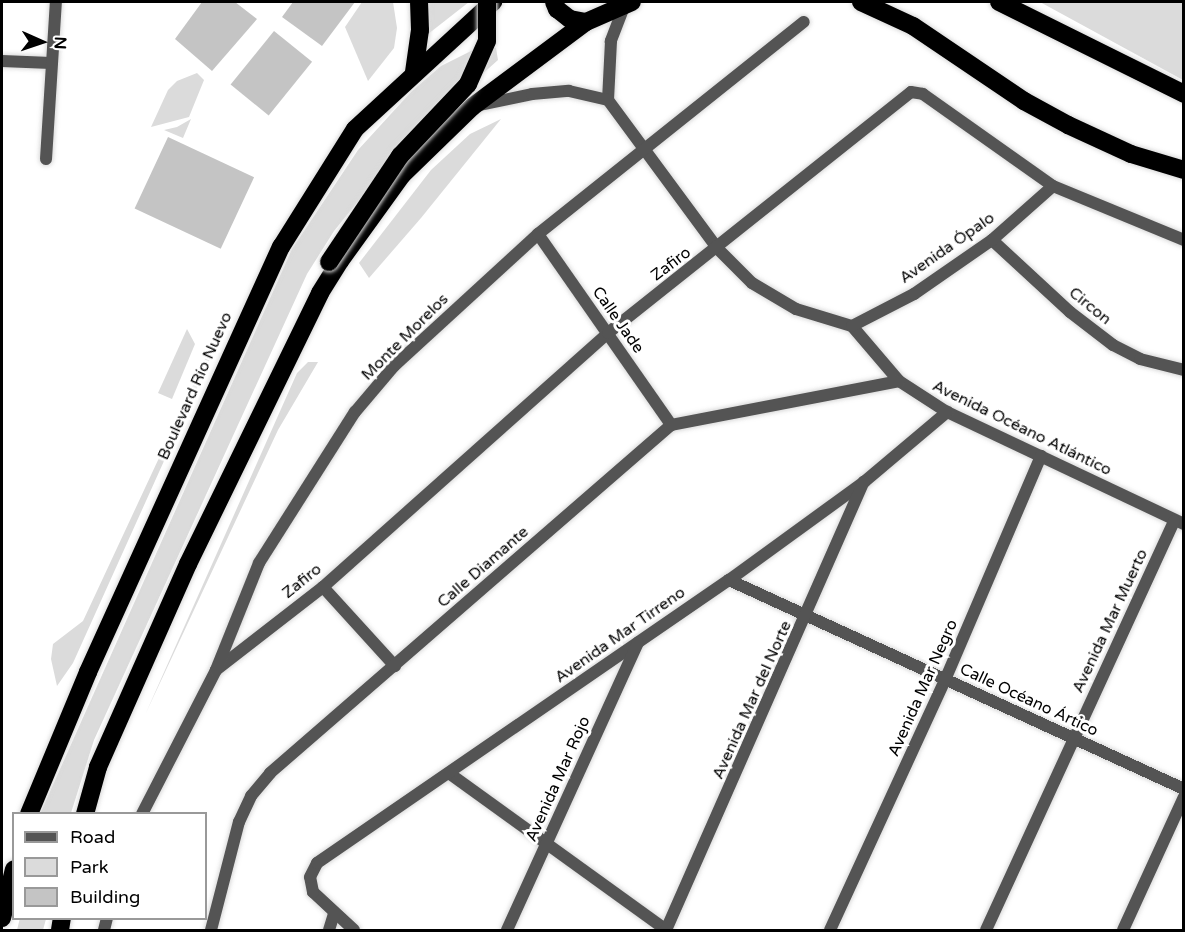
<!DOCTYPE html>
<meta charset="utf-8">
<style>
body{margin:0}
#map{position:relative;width:1185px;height:932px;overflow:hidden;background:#fff;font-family:"Varela Round",sans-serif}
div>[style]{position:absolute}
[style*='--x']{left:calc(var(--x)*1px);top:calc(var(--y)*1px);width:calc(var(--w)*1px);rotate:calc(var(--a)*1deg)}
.green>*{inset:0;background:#dbdbdb}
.building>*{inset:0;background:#c4c4c4;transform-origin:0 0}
.roads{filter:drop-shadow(0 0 2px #dbdbdb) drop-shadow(0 0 2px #dbdbdb)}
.street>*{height:12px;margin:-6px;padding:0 6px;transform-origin:6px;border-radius:6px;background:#545454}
.highway>*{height:18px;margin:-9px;padding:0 9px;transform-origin:9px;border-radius:9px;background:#000}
.bridges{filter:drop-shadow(0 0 2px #dbdbdb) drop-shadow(0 0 2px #dbdbdb)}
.highway-bridge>*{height:18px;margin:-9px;padding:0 9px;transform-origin:9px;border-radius:9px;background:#000}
span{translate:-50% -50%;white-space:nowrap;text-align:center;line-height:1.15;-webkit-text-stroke:6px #fff;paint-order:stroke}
.street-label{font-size:16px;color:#000}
.frame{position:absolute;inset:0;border:3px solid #000;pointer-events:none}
.legend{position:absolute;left:12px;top:812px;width:195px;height:108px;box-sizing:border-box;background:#fff;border:2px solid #999;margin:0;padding:8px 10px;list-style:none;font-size:18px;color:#000}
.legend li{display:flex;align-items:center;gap:12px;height:30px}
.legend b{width:30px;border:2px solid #999}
.north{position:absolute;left:12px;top:12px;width:60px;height:60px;-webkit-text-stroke:4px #fff;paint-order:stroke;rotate:93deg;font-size:16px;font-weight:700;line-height:24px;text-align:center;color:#000}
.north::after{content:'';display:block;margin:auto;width:21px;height:27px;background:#000;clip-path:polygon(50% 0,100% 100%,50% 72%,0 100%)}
</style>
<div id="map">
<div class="green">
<div style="clip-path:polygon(362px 2px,393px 2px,397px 28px,394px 48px,368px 81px,345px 27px)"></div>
<div style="clip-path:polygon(421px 2px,469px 2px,423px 38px)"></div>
<div style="clip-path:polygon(1040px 2px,1183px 2px,1183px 80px)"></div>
<div style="clip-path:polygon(485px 44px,496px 48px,498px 60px,406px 142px,334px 231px,307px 274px,94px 740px,71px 813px,40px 814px,292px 249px,358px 150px,411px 92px,441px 66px)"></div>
<div style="clip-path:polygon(197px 73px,204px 80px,189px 117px,151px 127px,168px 90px,177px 81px)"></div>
<div style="clip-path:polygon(191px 119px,183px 138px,164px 130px,177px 127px)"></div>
<div style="clip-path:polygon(501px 119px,421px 218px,369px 278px,359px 263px,431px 170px,470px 134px)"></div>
<div style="clip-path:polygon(187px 329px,195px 344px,172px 399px,158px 393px)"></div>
<div style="clip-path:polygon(214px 350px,73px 663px,57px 686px,51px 659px,53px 644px,83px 621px,207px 355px)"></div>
<div style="clip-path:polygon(308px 362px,318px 362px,278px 430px,145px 715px,297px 373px)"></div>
<div style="clip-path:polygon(20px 918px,46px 919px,43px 930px,17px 930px)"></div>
</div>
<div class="building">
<div style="clip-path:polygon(202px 2px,235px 2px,257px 19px,212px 71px,175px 39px)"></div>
<div style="clip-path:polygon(293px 2px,355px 2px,322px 46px,282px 17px)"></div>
<div style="left:274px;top:31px;width:49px;height:69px;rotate:39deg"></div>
<div style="left:168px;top:137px;width:95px;height:79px;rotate:25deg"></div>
</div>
<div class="roads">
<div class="street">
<div style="--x:625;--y:4;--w:40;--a:111"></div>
<div style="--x:611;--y:41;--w:59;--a:92.9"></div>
<div style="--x:608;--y:100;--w:185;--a:53.6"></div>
<div style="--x:718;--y:249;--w:48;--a:45"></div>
<div style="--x:752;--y:283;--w:51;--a:30.6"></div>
<div style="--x:796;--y:309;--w:59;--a:16.9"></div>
<div style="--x:852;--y:326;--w:72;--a:49.5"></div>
<div style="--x:899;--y:381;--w:57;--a:32.9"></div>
<div style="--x:947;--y:412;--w:262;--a:25.3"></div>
<div style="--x:2;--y:61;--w:49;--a:2.3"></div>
<div style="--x:480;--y:105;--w:53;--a:-11.9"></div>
<div style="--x:532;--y:94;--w:37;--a:-5"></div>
<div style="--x:569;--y:91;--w:40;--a:13"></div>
<div style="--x:46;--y:159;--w:157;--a:-86.4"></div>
<div style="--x:538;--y:234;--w:233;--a:55.1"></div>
<div style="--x:992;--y:240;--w:106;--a:42.7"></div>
<div style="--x:1070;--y:312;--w:54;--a:37.5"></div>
<div style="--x:1113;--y:345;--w:30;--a:27"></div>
<div style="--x:1140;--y:359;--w:45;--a:14"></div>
<div style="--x:852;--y:326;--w:70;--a:-27.3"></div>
<div style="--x:914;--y:294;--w:95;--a:-34.7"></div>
<div style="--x:992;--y:240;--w:81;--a:-41.5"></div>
<div style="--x:729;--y:580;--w:501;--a:24.67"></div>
<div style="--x:323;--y:587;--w:107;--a:47.7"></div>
<div style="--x:216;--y:670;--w:135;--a:-37.8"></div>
<div style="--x:323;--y:587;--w:382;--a:-41.7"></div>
<div style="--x:608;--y:333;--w:387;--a:-38.5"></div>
<div style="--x:911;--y:92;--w:12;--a:9"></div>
<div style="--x:923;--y:94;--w:159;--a:35.3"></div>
<div style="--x:1053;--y:186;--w:142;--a:22.4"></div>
<div style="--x:450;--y:774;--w:266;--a:35.8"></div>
<div style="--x:142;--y:814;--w:162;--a:-62.8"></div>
<div style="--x:216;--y:670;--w:115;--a:-68.1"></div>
<div style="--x:259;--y:563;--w:179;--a:-57.6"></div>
<div style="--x:355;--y:412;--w:60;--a:-49.7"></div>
<div style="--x:394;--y:366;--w:195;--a:-42.5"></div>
<div style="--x:538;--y:234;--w:340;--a:-38.6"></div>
<div style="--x:104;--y:930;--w:12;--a:-76"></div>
<div style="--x:211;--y:930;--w:112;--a:-75.5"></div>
<div style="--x:239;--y:822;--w:29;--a:-65"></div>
<div style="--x:251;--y:796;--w:30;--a:-50"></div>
<div style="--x:270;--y:773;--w:531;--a:-40.95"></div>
<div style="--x:671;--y:425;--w:232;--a:-10.9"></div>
<div style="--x:329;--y:930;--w:17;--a:-73"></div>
<div style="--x:354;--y:930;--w:56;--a:-137.2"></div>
<div style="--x:313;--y:892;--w:15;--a:-101"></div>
<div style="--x:310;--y:877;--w:16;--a:-63"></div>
<div style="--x:317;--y:863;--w:500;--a:-34.5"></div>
<div style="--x:729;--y:580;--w:167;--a:-36"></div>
<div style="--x:864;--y:482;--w:109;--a:-40.1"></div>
<div style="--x:507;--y:930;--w:316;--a:-65.5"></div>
<div style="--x:666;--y:930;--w:490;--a:-66.2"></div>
<div style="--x:830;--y:930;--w:275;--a:-65.3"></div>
<div style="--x:945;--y:680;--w:244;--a:-66.8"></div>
<div style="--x:986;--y:930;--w:450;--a:-65.3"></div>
<div style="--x:1123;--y:930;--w:146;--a:-65.4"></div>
</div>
<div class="highway">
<div style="--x:554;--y:2;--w:8;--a:67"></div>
<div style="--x:557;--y:9;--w:16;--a:38"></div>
<div style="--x:570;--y:19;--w:16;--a:11"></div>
<div style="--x:861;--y:2;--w:57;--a:24.8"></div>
<div style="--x:913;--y:26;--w:134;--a:34"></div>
<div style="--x:1024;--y:101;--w:50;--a:28.6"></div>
<div style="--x:1068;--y:125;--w:69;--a:24.7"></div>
<div style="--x:1131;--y:154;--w:55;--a:16.8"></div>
<div style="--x:999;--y:2;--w:207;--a:26.4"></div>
<div style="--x:414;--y:72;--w:42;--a:-81.9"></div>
<div style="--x:420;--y:30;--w:28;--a:-92"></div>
<div style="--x:29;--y:814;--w:154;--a:-67.4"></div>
<div style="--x:88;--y:672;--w:467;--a:-65.6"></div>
<div style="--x:281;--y:247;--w:139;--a:-57.9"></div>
<div style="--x:355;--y:129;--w:188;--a:-42.6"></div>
<div style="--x:85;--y:814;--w:49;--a:-74.5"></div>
<div style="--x:98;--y:767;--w:222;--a:-66.1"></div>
<div style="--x:188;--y:564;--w:301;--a:-64"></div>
<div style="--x:320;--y:293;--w:38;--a:-58"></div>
<div style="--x:340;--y:261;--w:106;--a:-54.2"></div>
<div style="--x:402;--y:175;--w:98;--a:-44.2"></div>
<div style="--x:472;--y:107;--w:142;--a:-36.7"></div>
<div style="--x:586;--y:22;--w:50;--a:-23.5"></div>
<div style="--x:2;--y:918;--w:50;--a:-76.2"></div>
<div style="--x:60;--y:930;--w:12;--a:-81"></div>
</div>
</div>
<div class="bridges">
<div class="highway-bridge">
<div style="--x:329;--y:262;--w:128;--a:-56.2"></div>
<div style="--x:400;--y:156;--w:99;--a:-46.6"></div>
<div style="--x:468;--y:84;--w:47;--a:-66.2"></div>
<div style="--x:487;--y:41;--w:39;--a:-90"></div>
</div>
</div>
<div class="street-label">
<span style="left:947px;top:248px;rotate:-35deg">Avenida Ópalo</span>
<span style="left:671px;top:264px;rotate:-37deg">Zafiro</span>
<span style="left:1090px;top:306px;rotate:39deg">Circon</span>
<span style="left:618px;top:320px;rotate:55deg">Calle Jade</span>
<span style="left:405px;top:337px;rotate:-45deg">Monte Morelos</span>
<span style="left:195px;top:386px;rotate:-66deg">Boulevard Río Nuevo</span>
<span style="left:1022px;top:428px;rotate:26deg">Avenida Océano Atlántico</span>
<span style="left:483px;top:567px;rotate:-41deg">Calle Diamante</span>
<span style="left:302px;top:581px;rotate:-39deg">Zafiro</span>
<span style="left:1110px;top:621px;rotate:-65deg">Avenida Mar Muerto</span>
<span style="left:620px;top:635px;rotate:-35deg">Avenida Mar Tirreno</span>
<span style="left:923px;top:688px;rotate:-66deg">Avenida Mar Negro</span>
<span style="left:752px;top:700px;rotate:-66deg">Avenida Mar del Norte</span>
<span style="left:1029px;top:700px;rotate:25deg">Calle Océano Ártico</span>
<span style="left:558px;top:779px;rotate:-66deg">Avenida Mar Rojo</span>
</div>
<div class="frame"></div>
<ul class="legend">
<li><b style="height:8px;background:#545454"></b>Road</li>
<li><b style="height:16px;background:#dbdbdb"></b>Park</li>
<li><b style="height:16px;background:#c4c4c4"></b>Building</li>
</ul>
<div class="north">N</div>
</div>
